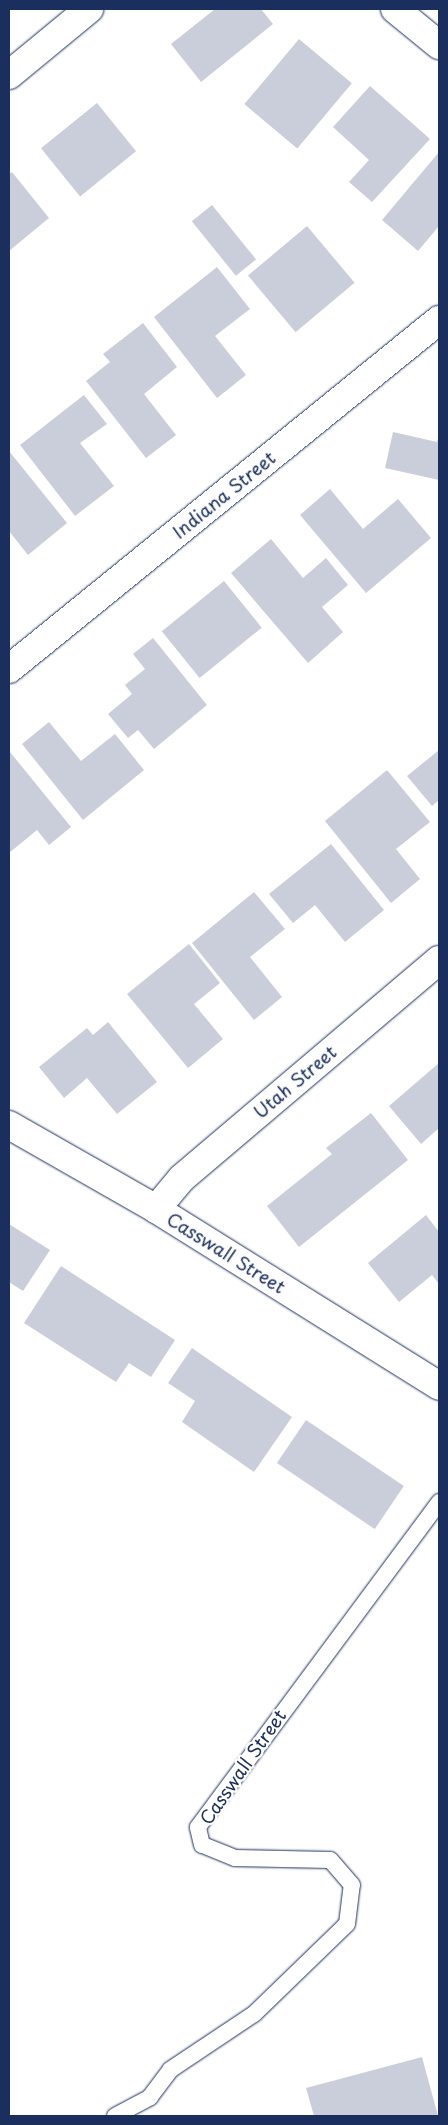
<!DOCTYPE html>
<style>
body{margin:0}
#map{position:relative;width:448px;height:2125px;overflow:hidden;background:#fff;font-family:"Playpen Sans",sans-serif}
div>[style]{position:absolute}
[style*='--x']{left:calc(var(--x)*1px);top:calc(var(--y)*1px);width:calc(var(--w)*1px);rotate:calc(var(--a)*1deg)}
.building>*{inset:0;background:#caceda;transform-origin:0 0}
.roads{filter:drop-shadow(0 0 1px #1b2f5e) drop-shadow(0 0 1px #1b2f5e)}
.service>*{height:16px;margin:-8px;padding:0 8px;transform-origin:8px;border-radius:8px;background:#fff}
.minor>*{height:28px;margin:-14px;padding:0 14px;transform-origin:14px;border-radius:14px;background:#fff}
.tertiary>*{height:28px;margin:-14px;padding:0 14px;transform-origin:14px;border-radius:14px;background:#fff}
span{translate:-50% -50%;white-space:nowrap;text-align:center;line-height:1.15;-webkit-text-stroke:4.5px #fff;paint-order:stroke}
.street-label{font-size:18px;color:#1b2f5e}
.frame{position:absolute;inset:0;border:10px solid #1b2f5e;pointer-events:none}
</style>
<div id="map">
<div class="building">
<div style="clip-path:polygon(215px 9px,261px 9px,273px 24px,201px 82px,171px 44px)"></div>
<div style="left:299px;top:39px;width:69px;height:85px;rotate:40deg"></div>
<div style="clip-path:polygon(370px 86px,430px 139px,372px 202px,349px 182px,369px 160px,333px 127px)"></div>
<div style="left:97px;top:103px;width:62px;height:72px;rotate:51deg"></div>
<div style="clip-path:polygon(439px 152px,439px 226px,418px 251px,382px 220px)"></div>
<div style="clip-path:polygon(12px 172px,49px 218px,9px 251px,9px 174px)"></div>
<div style="left:212px;top:205px;width:70px;height:26px;rotate:51deg"></div>
<div style="left:307px;top:226px;width:74px;height:77px;rotate:50deg"></div>
<div style="clip-path:polygon(217px 267px,250px 309px,215px 336px,246px 375px,217px 398px,154px 317px)"></div>
<div style="clip-path:polygon(143px 323px,177px 367px,144px 394px,176px 435px,146px 458px,86px 381px,110px 362px,103px 354px)"></div>
<div style="clip-path:polygon(84px 395px,107px 424px,80px 443px,114px 486px,75px 516px,20px 445px)"></div>
<div style="clip-path:polygon(393px 432px,437px 442px,439px 435px,439px 480px,385px 468px)"></div>
<div style="clip-path:polygon(9px 451px,67px 523px,28px 555px,9px 531px)"></div>
<div style="clip-path:polygon(330px 489px,363px 529px,398px 499px,431px 538px,366px 593px,300px 515px)"></div>
<div style="clip-path:polygon(271px 539px,303px 578px,326px 558px,348px 585px,322px 607px,343px 632px,308px 663px,231px 573px)"></div>
<div style="left:224px;top:581px;width:60px;height:80px;rotate:51deg"></div>
<div style="clip-path:polygon(153px 638px,207px 705px,154px 749px,138px 730px,128px 738px,108px 714px,132px 694px,125px 685px,145px 669px,133px 654px)"></div>
<div style="clip-path:polygon(49px 722px,81px 761px,115px 734px,144px 770px,83px 820px,22px 744px)"></div>
<div style="clip-path:polygon(439px 750px,439px 800px,432px 806px,407px 776px)"></div>
<div style="clip-path:polygon(10px 752px,71px 827px,49px 845px,37px 830px,9px 853px)"></div>
<div style="clip-path:polygon(387px 770px,430px 822px,396px 849px,420px 879px,391px 903px,325px 821px)"></div>
<div style="clip-path:polygon(331px 844px,384px 910px,345px 942px,315px 905px,293px 923px,269px 894px)"></div>
<div style="clip-path:polygon(254px 892px,285px 929px,250px 957px,282px 997px,254px 1020px,192px 943px)"></div>
<div style="clip-path:polygon(189px 944px,220px 983px,194px 1004px,223px 1039px,188px 1068px,127px 994px)"></div>
<div style="clip-path:polygon(108px 1022px,157px 1082px,117px 1114px,87px 1078px,64px 1098px,39px 1067px,87px 1028px,93px 1035px)"></div>
<div style="clip-path:polygon(439px 1063px,439px 1128px,421px 1144px,389px 1106px)"></div>
<div style="clip-path:polygon(371px 1113px,408px 1160px,299px 1247px,267px 1206px,332px 1154px,326px 1148px)"></div>
<div style="clip-path:polygon(426px 1215px,439px 1232px,439px 1284px,432px 1275px,399px 1302px,368px 1263px)"></div>
<div style="clip-path:polygon(9px 1224px,50px 1250px,23px 1291px,9px 1282px)"></div>
<div style="clip-path:polygon(61px 1266px,175px 1340px,151px 1377px,129px 1363px,116px 1382px,24px 1323px)"></div>
<div style="clip-path:polygon(192px 1348px,292px 1417px,254px 1472px,182px 1422px,195px 1401px,168px 1383px)"></div>
<div style="left:306px;top:1420px;width:118px;height:52px;rotate:34deg"></div>
<div style="clip-path:polygon(422px 2057px,438px 2116px,314px 2116px,306px 2088px)"></div>
</div>
<div class="roads">
<div class="service">
<div style="--x:115;--y:2116;--w:40;--a:-28"></div>
<div style="--x:150;--y:2097;--w:34;--a:-53"></div>
<div style="--x:170;--y:2070;--w:101;--a:-33.7"></div>
<div style="--x:254;--y:2014;--w:129;--a:-44.1"></div>
<div style="--x:347;--y:1924;--w:39;--a:-83"></div>
<div style="--x:352;--y:1885;--w:33;--a:-131"></div>
<div style="--x:330;--y:1860;--w:95;--a:-178.8"></div>
<div style="--x:235;--y:1858;--w:35;--a:-158"></div>
<div style="--x:202;--y:1845;--w:18;--a:-103"></div>
<div style="--x:198;--y:1827;--w:405;--a:-53.4"></div>
</div>
<div class="minor">
<div style="--x:9;--y:75;--w:104;--a:-39.5"></div>
<div style="--x:9;--y:669;--w:554;--a:-39.06"></div>
<div style="--x:9;--y:1125;--w:169;--a:29.7"></div>
<div style="--x:156;--y:1209;--w:334;--a:32"></div>
<div style="--x:156;--y:1209;--w:40;--a:-50"></div>
<div style="--x:182;--y:1178;--w:337;--a:-40.3"></div>
</div>
<div class="tertiary">
<div style="--x:395;--y:9;--w:57;--a:39.3"></div>
</div>
</div>
<div class="street-label">
<span style="left:224px;top:495px;rotate:-39deg">Indiana Street</span>
<span style="left:295px;top:1082px;rotate:-40deg">Utah Street</span>
<span style="left:226px;top:1253px;rotate:32deg">Casswall Street</span>
<span style="left:243px;top:1767px;rotate:-55deg">Casswall Street</span>
</div>
<div class="frame"></div>
</div>
